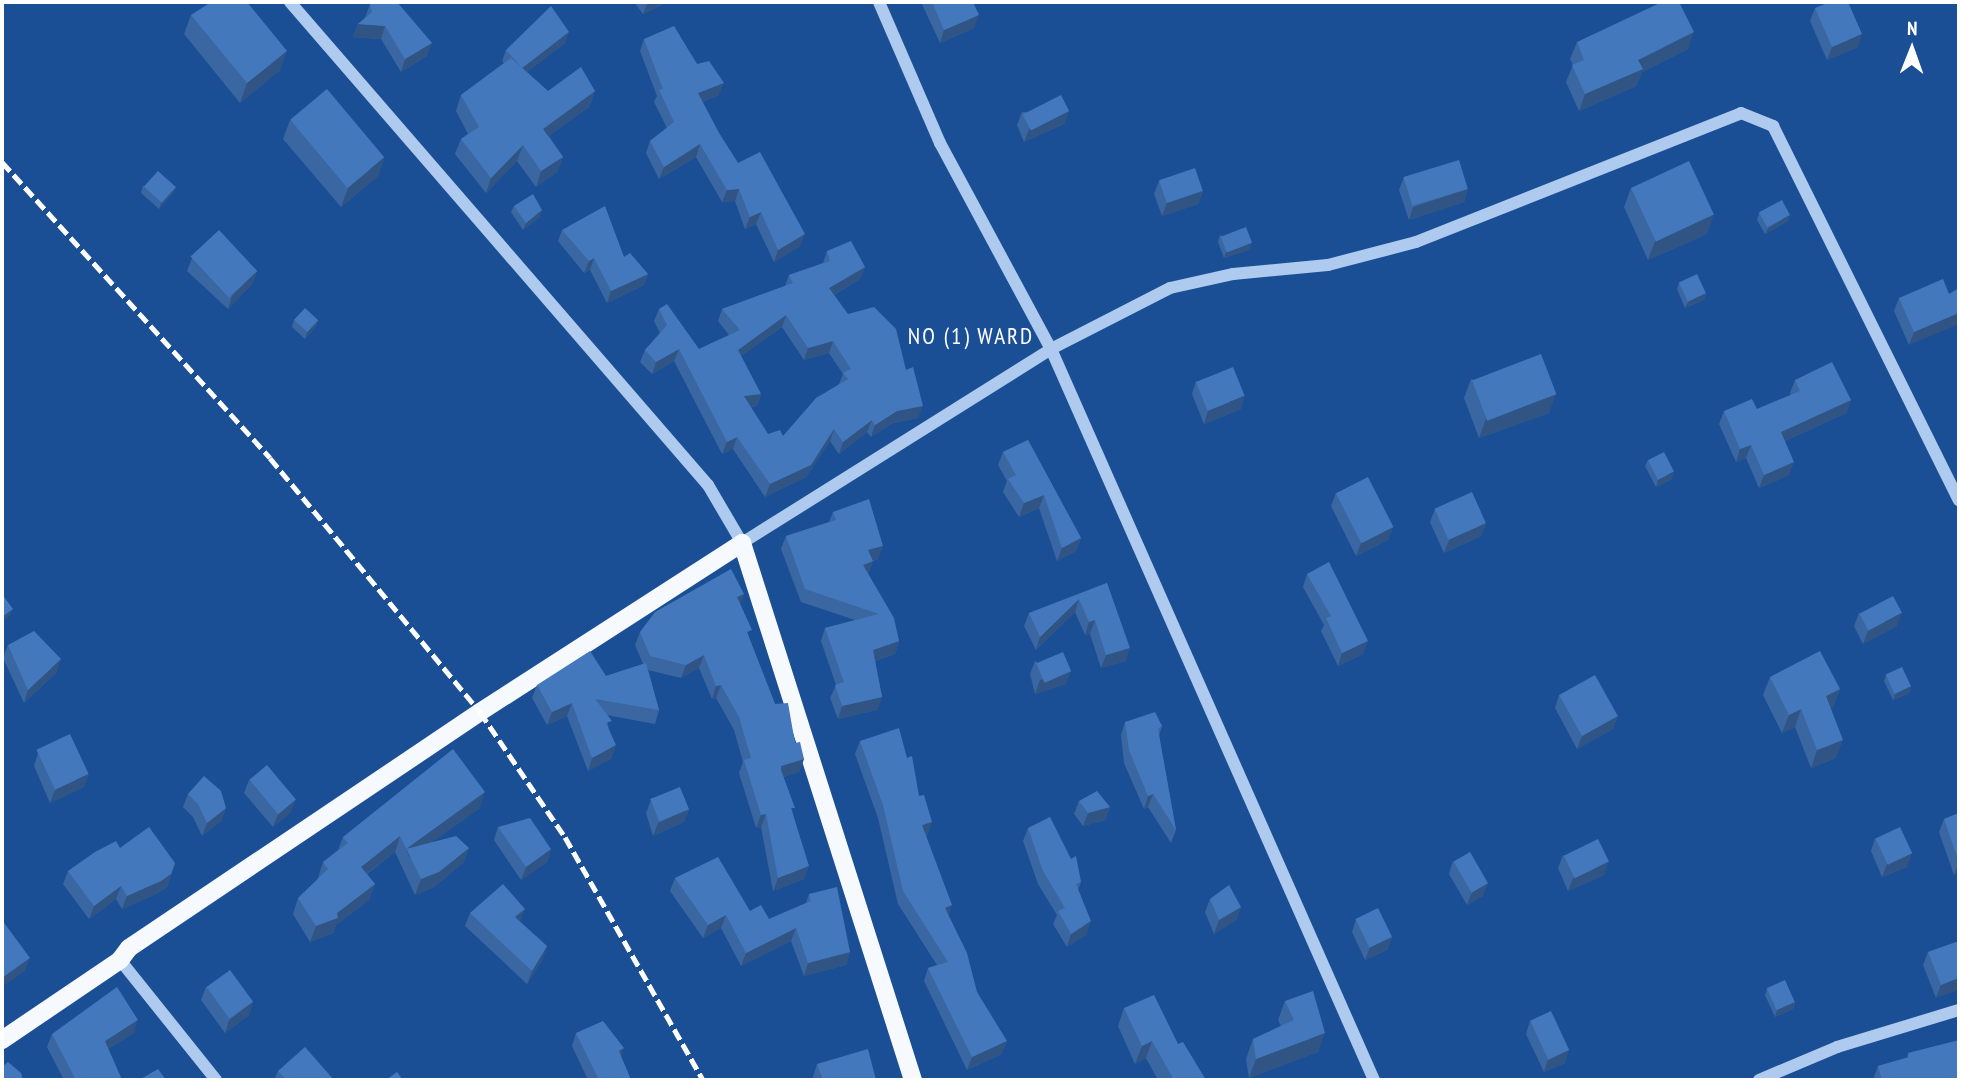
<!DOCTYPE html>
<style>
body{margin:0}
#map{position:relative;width:1961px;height:1082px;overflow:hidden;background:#1b4f95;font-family:"PT Sans Narrow",sans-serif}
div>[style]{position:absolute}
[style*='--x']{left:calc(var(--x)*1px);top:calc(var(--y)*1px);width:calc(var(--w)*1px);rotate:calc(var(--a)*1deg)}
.minor>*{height:12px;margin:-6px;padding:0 6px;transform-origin:6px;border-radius:6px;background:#aecbef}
.major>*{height:18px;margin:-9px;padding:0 9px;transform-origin:9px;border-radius:9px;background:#f6faff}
.rail>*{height:5px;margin-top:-2.5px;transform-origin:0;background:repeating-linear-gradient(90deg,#fff 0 12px,transparent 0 17px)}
.wall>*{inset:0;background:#3a67a2}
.shaded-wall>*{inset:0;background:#305484}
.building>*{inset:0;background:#4478bc;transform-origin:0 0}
span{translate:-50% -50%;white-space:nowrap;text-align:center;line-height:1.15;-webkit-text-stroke:6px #1b4f95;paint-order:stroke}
.quarter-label{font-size:23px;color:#fff;letter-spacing:2px}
.frame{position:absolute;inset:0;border:4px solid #fff;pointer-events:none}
.north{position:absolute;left:1877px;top:14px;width:70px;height:70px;-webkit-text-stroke:5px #1b4f95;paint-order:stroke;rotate:1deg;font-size:19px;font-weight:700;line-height:28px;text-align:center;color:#fff}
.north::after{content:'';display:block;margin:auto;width:24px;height:32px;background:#fff;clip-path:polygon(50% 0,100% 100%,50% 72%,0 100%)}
</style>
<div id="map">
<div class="minor">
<div style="--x:290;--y:2;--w:639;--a:49.13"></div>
<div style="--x:708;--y:485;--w:67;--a:59.6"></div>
<div style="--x:742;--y:543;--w:365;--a:-32.1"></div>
<div style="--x:1051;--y:349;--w:134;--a:-27.1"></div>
<div style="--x:1170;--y:288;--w:65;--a:-12.5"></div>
<div style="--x:1233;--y:274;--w:95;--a:-5.4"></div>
<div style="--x:1328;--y:265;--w:91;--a:-14.6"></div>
<div style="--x:1416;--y:242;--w:350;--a:-21.6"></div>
<div style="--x:1741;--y:113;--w:35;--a:22"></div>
<div style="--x:1773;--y:126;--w:418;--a:63.6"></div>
<div style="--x:879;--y:2;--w:154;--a:66.6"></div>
<div style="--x:940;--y:143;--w:234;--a:61.7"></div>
<div style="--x:1051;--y:349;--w:799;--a:66.16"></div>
<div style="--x:120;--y:960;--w:154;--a:51.3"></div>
<div style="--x:1759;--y:1080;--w:85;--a:-22.9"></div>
<div style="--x:1837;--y:1047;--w:127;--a:-16.9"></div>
</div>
<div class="major">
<div style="--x:2;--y:1040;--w:143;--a:-34.1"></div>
<div style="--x:120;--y:960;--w:15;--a:-53"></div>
<div style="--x:129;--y:948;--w:423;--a:-33.9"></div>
<div style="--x:480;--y:712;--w:312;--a:-32.8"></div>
<div style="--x:742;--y:543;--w:564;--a:72.34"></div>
</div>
<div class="rail">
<div style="--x:2;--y:162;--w:399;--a:47.8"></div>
<div style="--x:270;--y:458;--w:330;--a:50.4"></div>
<div style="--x:480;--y:712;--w:151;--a:55.8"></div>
<div style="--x:565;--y:837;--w:279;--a:60.4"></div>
</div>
<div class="wall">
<div style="clip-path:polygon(634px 2px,668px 2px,643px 14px)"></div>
<div style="clip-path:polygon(921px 2px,973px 2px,974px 28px,940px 43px)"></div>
<div style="clip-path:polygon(370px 4px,427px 56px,401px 72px,381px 39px,353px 37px,358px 24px,365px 18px)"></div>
<div style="clip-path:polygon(1815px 8px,1858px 47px,1827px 60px,1810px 21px)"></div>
<div style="clip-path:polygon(191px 15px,280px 70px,240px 103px,184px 34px)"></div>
<div style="clip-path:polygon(644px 39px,697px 64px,719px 95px,702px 102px,719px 133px,738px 163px,800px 246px,774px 262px,756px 224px,745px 229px,735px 201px,722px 202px,696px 157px,659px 179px,646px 153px,650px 141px,667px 128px,654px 102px,657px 96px,640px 51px)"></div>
<div style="clip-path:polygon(1577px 42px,1688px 49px,1642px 72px,1636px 86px,1579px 111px,1566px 82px,1573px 65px,1570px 59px)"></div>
<div style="clip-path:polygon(565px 43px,527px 72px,548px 91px,595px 91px,589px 107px,549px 136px,563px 157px,557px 172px,536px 187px,517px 161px,486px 193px,455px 154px,461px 139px,468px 134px,456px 111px,461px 95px,504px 63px,502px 61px,506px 50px)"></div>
<div style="clip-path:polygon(1069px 111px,1064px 124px,1024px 142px,1017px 125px,1022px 112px)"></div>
<div style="clip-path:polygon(290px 120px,378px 176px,341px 207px,283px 139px)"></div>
<div style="clip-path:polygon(1404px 177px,1468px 189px,1464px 202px,1409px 220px,1399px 190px)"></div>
<div style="clip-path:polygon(1159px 181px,1203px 191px,1198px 204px,1162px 216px,1154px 194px)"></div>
<div style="clip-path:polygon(143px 186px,176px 187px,173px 193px,159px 209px,141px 193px)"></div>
<div style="clip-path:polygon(1631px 188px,1707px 234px,1648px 260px,1624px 207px)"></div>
<div style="clip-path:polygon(514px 206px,540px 217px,523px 230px,511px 212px)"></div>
<div style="clip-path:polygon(1759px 213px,1788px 221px,1765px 234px,1757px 220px)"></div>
<div style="clip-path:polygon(562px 230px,624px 257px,648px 274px,644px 285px,607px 303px,590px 270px,584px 273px,558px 241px)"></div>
<div style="clip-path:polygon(1220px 235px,1249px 250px,1224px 258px,1218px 242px)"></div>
<div style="clip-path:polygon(evenodd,827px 251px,865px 267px,860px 279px,834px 295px,918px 418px,893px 423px,871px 437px,867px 432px,839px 454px,830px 441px,806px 477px,765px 497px,733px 449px,722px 454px,674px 361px,652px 374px,640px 362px,645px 350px,660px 333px,654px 321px,659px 309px,699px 349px,729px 335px,718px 321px,722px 309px,785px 286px,789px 275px,823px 263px,827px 251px,782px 327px,804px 360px,829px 353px,843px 374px,839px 384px,783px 436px,768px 434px,750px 407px,757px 406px,761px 394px,741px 356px,782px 327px)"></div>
<div style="clip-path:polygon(192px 258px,257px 271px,252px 284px,228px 309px,187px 271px)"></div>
<div style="clip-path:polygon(1679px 283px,1706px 293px,1704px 300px,1685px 308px,1677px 289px)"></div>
<div style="clip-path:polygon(1949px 294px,1909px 345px,1894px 311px,1899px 298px)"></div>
<div style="clip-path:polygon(294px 320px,318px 320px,316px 326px,305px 339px,292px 327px)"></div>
<div style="clip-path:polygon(1471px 379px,1549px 413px,1479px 438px,1464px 398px)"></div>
<div style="clip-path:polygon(1795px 380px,1851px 400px,1846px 413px,1785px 441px,1789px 475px,1759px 488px,1746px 458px,1736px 462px,1719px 424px,1724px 411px,1757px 409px,1791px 395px,1790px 393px)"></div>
<div style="clip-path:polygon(1196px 381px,1241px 409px,1204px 424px,1192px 394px)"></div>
<div style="clip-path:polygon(1028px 440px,1081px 538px,1076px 551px,1057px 561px,1039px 508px,1019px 517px,1003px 492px,1007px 481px,998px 465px,1003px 452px)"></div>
<div style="clip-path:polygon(1648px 460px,1672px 479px,1656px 487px,1645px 466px)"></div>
<div style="clip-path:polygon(1336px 493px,1393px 527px,1388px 540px,1356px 556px,1331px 506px)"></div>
<div style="clip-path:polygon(1435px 509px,1486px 523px,1481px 536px,1444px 553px,1430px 522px)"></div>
<div style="clip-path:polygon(833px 512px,878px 559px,873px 561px,868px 574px,899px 641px,895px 654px,875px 661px,882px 697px,877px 710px,838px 719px,830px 698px,836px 685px,821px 641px,825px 628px,855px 620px,801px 602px,781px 549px,786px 536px,829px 522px)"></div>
<div style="clip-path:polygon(1307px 574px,1363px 654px,1338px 666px,1321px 631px,1324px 625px,1303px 587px)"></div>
<div style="clip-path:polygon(1107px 583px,1126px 661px,1101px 668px,1090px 634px,1085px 635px,1075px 612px,1036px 650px,1024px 626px,1029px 613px)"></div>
<div style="clip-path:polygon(744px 594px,740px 604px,749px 638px,775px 704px,804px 759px,799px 772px,783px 777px,793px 814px,804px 879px,773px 891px,761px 827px,756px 828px,739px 773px,743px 762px,734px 730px,716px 698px,712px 699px,699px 668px,681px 678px,648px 670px,659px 710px,655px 724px,607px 715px,612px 758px,588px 771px,567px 716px,547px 725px,532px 698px,537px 685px,606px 676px,643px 664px,635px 645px,640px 632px)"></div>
<div style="clip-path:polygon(1859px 613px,1897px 626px,1863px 644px,1854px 626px)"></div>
<div style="clip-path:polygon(8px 645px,57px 672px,24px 703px,3px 658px)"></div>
<div style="clip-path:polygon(1035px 661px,1066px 684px,1035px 694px,1030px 674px)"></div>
<div style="clip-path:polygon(1886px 675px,1911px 686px,1909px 693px,1893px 700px,1884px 681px)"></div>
<div style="clip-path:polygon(1770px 677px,1840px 689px,1833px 707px,1831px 708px,1836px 758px,1811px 768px,1795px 727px,1782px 733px,1763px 695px)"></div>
<div style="clip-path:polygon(1559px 695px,1618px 716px,1613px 729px,1577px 749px,1555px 708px)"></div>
<div style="clip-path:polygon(1125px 722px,1162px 726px,1159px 736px,1176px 830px,1171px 843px,1148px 807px,1144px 809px,1124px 763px,1121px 735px)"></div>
<div style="clip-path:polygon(860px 741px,919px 796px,928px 835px,926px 835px,948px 916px,977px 992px,1002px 1054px,967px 1070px,924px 981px,928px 968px,937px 965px,898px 904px,878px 818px,855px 754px)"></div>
<div style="clip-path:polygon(38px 753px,84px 787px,50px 803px,34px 766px)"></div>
<div style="clip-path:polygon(249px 780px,291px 812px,273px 827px,244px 793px)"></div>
<div style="clip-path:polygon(188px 794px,226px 808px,221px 821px,202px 836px,193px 817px,183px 807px)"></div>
<div style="clip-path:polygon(651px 800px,689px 809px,684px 822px,653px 836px,646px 813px)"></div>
<div style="clip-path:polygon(1079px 801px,1110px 807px,1105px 820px,1083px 826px,1074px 814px)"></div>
<div style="clip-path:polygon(480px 808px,432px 842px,469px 848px,463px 863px,434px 887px,415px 895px,395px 852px,367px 874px,375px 884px,369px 900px,336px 925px,333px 933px,310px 942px,293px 914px,298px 898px,318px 879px,318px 878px,323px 862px,338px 850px,343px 837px)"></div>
<div style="clip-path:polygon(1959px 813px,1959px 873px,1954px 875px,1939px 832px,1944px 819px)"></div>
<div style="clip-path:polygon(498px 827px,551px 849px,547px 862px,521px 880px,494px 840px)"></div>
<div style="clip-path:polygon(1028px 828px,1081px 882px,1078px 890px,1087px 934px,1067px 947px,1053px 924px,1057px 915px,1038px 884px,1023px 841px)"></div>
<div style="clip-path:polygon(1875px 838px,1907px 867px,1882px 877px,1871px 851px)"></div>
<div style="clip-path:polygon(1563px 855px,1604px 875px,1568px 891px,1558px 868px)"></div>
<div style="clip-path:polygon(1453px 861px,1483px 896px,1467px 905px,1449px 874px)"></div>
<div style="clip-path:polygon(175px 863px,167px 887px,156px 894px,122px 909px,116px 899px,89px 919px,63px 884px,68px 871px)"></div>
<div style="clip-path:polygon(675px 878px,769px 919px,806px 903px,809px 894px,850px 952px,846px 965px,804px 976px,791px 941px,741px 966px,721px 928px,703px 938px,670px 891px)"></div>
<div style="clip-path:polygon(1210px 899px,1241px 907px,1236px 920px,1214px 934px,1205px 912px)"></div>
<div style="clip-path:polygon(470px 913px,547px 946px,542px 960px,527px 984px,465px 926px)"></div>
<div style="clip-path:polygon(1356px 919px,1392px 937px,1387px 950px,1365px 960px,1352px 932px)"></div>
<div style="clip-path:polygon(1959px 941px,1936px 998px,1923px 965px,1928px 952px)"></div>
<div style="clip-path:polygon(206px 987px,253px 1002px,249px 1015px,225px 1033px,201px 1000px)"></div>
<div style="clip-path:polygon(1767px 989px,1795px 1002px,1793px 1009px,1775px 1017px,1765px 995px)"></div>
<div style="clip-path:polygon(1285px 1001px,1318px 1052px,1249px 1078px,1246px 1059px,1253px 1039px,1281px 1026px,1278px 1020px)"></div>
<div style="clip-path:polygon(1124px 1008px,1178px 1044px,1206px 1080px,1158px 1080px,1146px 1058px,1135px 1064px,1118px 1026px)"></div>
<div style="clip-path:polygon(1530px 1021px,1565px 1063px,1544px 1072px,1526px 1034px)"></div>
<div style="clip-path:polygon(134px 1033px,108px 1049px,122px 1080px,64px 1080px,47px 1047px,52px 1034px)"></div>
<div style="clip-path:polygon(576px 1033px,621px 1057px,631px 1080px,588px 1080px,572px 1046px)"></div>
<div style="clip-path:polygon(1908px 1053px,1959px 1080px,1873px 1080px,1878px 1066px,1907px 1058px)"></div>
<div style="clip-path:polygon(817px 1064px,876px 1080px,814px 1080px,813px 1077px)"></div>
<div style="clip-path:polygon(278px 1071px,334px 1080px,274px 1080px)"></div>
</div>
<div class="shaded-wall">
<div style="clip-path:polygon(648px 2px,668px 2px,643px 14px)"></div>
<div style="clip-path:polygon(979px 15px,974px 28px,940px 43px,944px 30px)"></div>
<div style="clip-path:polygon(358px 24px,385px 26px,381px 39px,353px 37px)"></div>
<div style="clip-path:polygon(569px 32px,565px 43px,518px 79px,522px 68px)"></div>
<div style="clip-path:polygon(1694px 32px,1688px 49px,1642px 72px,1636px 86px,1579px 111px,1585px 94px,1638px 60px)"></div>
<div style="clip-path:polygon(1862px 34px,1858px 47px,1827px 60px,1832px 47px)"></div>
<div style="clip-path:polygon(432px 43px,427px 56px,401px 72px,405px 59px)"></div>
<div style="clip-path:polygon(287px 51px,280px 70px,240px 103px,247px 83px)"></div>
<div style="clip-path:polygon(724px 83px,719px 95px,694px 105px,698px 93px)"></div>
<div style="clip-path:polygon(595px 91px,589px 107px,538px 144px,543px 129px)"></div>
<div style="clip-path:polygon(1069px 111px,1064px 124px,1024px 142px,1029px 129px)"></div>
<div style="clip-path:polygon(700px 144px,696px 157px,659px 179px,664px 167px)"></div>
<div style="clip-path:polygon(523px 145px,517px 161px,486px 193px,491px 178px)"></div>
<div style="clip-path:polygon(385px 157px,378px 176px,341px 207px,348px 188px)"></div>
<div style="clip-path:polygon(563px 157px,557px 172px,536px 187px,541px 171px)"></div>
<div style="clip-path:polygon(176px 187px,173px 193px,159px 209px,161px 203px)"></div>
<div style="clip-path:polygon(739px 189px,735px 201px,722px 202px,727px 190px)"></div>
<div style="clip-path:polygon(1468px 189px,1464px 202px,1409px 220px,1413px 207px)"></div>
<div style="clip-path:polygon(1203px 191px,1198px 204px,1162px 216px,1167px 203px)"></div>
<div style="clip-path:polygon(542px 210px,540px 217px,523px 230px,526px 223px)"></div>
<div style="clip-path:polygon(761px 212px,756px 224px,745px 229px,750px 217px)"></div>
<div style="clip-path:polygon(1714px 214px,1707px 234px,1648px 260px,1655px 241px)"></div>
<div style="clip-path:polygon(1790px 215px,1788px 221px,1765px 234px,1768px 228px)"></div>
<div style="clip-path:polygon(805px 234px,800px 246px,774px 262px,778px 250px)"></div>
<div style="clip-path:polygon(1252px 243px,1249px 250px,1224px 258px,1226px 252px)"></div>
<div style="clip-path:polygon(594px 258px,590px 270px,584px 273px,589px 261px)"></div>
<div style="clip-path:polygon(865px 267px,860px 279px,825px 300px,829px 288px)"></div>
<div style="clip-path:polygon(257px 271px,252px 284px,228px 309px,232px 296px)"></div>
<div style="clip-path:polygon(648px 274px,644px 285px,607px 303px,611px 291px)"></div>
<div style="clip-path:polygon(1706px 293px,1704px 300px,1685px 308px,1688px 302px)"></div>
<div style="clip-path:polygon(1959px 313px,1959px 324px,1909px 345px,1914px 332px)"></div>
<div style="clip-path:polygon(786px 315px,782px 327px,733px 362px,738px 350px)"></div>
<div style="clip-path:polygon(318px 320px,316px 326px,305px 339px,307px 332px)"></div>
<div style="clip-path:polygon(833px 341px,829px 353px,804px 360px,808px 348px)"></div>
<div style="clip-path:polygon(679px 349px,674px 361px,652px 374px,656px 362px)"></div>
<div style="clip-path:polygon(761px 394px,757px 406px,739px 408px,744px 396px)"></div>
<div style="clip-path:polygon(1556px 394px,1549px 413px,1479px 438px,1486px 419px)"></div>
<div style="clip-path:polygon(1245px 396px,1241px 409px,1204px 424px,1208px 411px)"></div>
<div style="clip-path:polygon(1851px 400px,1846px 413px,1776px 445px,1781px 432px)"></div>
<div style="clip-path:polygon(923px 406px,918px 418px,893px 423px,871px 437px,875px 425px,897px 411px)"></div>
<div style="clip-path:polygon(872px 420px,867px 432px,839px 454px,843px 442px)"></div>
<div style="clip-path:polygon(834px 429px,830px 441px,806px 477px,765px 497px,770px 484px)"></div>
<div style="clip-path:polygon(737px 437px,733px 449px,722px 454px,727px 442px)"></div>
<div style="clip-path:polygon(1751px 445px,1746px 458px,1736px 462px,1740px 449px)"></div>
<div style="clip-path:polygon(1794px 462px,1789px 475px,1759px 488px,1764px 475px)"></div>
<div style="clip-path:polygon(1674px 472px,1672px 479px,1656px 487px,1658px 480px)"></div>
<div style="clip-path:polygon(1044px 495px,1039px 508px,1019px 517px,1024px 503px)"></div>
<div style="clip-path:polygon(1486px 523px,1481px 536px,1444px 553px,1449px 540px)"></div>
<div style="clip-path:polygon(1393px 527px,1388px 540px,1356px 556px,1361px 543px)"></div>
<div style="clip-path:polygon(1081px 538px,1076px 551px,1057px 561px,1062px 548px)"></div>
<div style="clip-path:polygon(883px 546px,878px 559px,864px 563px,868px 550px)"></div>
<div style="clip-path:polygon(873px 561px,868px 574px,863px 565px)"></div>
<div style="clip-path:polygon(744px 594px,739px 607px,737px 597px)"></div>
<div style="clip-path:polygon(1079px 599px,1075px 612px,1036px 650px,1040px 637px)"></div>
<div style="clip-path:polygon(13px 609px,10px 616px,2px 622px,2px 617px)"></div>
<div style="clip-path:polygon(1902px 613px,1897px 626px,1863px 644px,1868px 631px)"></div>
<div style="clip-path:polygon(1095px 620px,1090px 634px,1085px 635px,1089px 622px)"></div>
<div style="clip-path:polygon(899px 641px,895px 654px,868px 663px,873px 650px)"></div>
<div style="clip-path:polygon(1368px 641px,1363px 654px,1338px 666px,1342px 653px)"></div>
<div style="clip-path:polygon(1130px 648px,1126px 661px,1101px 668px,1106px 655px)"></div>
<div style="clip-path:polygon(704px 655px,699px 668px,681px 678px,686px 665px)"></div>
<div style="clip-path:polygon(61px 659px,57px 672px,24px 703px,28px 690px)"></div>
<div style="clip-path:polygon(1071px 671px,1066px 684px,1035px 694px,1040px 680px)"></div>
<div style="clip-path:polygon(721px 685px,716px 698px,712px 699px,716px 686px)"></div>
<div style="clip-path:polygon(1911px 686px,1909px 693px,1893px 700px,1895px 694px)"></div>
<div style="clip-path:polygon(1840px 689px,1833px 707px,1819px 714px,1826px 696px)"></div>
<div style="clip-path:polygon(882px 697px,877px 710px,838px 719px,842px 706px)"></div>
<div style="clip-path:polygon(572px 703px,567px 716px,547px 725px,552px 712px)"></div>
<div style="clip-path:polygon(1801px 709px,1795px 727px,1782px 733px,1789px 715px)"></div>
<div style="clip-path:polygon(1618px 716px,1613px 729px,1577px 749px,1582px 736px)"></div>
<div style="clip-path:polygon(1843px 740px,1836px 758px,1811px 768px,1817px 750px)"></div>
<div style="clip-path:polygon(616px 745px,612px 758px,588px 771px,592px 758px)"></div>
<div style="clip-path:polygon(804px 759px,799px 772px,776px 779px,781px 766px)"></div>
<div style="clip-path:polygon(89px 774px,84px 787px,50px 803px,55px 790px)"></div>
<div style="clip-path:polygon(485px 792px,480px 808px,410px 858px,406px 849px)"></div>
<div style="clip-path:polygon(1153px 794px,1148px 807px,1144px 809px,1148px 796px)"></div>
<div style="clip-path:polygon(296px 799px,291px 812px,273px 827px,278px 814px)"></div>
<div style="clip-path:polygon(1110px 807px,1105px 820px,1083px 826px,1088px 813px)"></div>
<div style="clip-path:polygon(226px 808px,221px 821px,202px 836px,207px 823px)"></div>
<div style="clip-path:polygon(689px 809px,684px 822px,653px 836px,658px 823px)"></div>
<div style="clip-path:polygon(766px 814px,761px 827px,756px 828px,761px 815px)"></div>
<div style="clip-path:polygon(932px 822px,928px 835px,917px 838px,922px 825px)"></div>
<div style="clip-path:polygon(400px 836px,395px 852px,355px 882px,361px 867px)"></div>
<div style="clip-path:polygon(469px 848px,463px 863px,434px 887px,415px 895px,421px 879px)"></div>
<div style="clip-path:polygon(551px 849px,547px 862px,521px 880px,526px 867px)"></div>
<div style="clip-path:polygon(1912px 853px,1907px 867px,1882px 877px,1887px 864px)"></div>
<div style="clip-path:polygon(1959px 861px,1959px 873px,1954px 875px,1959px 862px)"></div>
<div style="clip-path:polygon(1609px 862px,1604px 875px,1568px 891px,1573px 878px)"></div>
<div style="clip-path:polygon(809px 866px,804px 879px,773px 891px,778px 878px)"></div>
<div style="clip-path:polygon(171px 874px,167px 887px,156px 894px,122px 909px,127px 896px)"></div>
<div style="clip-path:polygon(1488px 883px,1483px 896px,1467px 905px,1472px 892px)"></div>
<div style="clip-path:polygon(375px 884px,369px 900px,336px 925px,333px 933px,310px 942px,316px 926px,337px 913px)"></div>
<div style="clip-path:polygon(121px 886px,116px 899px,89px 919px,94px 906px)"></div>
<div style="clip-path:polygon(952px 905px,948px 918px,945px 908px)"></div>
<div style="clip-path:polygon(1241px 907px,1236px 920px,1214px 934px,1219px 920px)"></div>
<div style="clip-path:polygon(525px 909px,520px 922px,515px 917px)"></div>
<div style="clip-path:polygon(726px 915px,721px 928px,703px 938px,708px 925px)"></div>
<div style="clip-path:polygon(1091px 921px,1087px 934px,1067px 947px,1071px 934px)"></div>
<div style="clip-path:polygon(796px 928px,791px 941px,741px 966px,746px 953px)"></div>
<div style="clip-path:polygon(1392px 937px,1387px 950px,1365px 960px,1370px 947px)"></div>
<div style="clip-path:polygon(547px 946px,542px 960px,527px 984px,532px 971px)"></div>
<div style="clip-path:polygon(850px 952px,846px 965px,804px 976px,808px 963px)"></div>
<div style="clip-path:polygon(30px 958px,25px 971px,2px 987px,2px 978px)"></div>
<div style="clip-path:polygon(1959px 978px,1959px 990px,1936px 998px,1941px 985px)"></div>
<div style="clip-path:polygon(253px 1002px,249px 1015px,225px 1033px,229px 1020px)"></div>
<div style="clip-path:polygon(1795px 1002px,1793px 1009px,1775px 1017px,1777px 1010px)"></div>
<div style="clip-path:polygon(138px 1020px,134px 1033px,100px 1054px,105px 1041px)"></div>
<div style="clip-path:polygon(1325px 1033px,1318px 1052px,1249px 1078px,1256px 1059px)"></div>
<div style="clip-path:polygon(1007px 1041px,1002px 1054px,967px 1070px,972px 1057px)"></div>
<div style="clip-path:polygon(1152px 1041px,1146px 1058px,1135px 1064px,1142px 1046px)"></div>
<div style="clip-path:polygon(624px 1048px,620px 1061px,619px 1051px)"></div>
<div style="clip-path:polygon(1569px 1050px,1565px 1063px,1544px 1072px,1548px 1059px)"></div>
</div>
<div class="building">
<div style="clip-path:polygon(211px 2px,247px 2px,287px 51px,247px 83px,191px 15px)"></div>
<div style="clip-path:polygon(374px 2px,397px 2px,432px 43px,405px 59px,385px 26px,358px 24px,372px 12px,370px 4px)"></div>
<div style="clip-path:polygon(932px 2px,973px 2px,979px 15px,944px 30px)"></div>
<div style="clip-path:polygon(1662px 2px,1679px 2px,1694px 32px,1638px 60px,1643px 69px,1585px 94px,1572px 65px,1584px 60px,1577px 42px)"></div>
<div style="clip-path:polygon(1830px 2px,1848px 2px,1862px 34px,1832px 47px,1815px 8px)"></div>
<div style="clip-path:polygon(551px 6px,569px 32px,522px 68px,506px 50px)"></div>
<div style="clip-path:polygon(674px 26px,697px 64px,709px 61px,724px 83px,698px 93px,719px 133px,738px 163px,760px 152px,805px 234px,778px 250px,761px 212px,750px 217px,739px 189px,727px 190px,700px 144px,664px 167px,650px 141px,674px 122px,659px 90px,663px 89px,644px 39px)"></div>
<div style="clip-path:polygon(511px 58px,548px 91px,581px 67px,595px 91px,543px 129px,563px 157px,541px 171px,523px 145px,491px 178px,461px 139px,479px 127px,461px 95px)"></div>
<div style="left:327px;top:89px;width:89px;height:48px;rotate:50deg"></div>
<div style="left:1061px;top:95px;width:18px;height:43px;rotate:63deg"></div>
<div style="left:1459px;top:160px;width:30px;height:58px;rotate:73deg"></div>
<div style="left:1689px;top:161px;width:59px;height:64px;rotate:65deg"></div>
<div style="left:1195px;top:168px;width:24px;height:38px;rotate:71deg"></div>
<div style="left:158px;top:171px;width:24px;height:21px;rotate:42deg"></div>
<div style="clip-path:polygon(533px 194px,542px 210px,526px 223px,514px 206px)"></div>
<div style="left:1782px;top:200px;width:17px;height:26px;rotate:62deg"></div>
<div style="clip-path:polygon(605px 206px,624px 257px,630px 253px,648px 274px,611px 291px,594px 258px,589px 261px,562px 230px)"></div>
<div style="left:1246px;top:227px;width:17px;height:27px;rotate:69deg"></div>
<div style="left:219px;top:230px;width:56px;height:39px;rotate:47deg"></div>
<div style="clip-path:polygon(evenodd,851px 241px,865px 267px,829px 288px,848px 314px,874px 307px,896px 329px,906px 370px,913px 367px,923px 406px,897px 411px,875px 425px,872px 420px,843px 442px,834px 429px,811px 465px,770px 484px,737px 437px,727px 442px,679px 349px,656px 362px,645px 350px,667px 325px,659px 309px,667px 304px,699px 349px,740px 330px,722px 309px,793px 283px,789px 275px,830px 261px,827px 251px,851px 241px,786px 315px,808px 348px,833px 341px,851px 369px,843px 373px,848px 379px,816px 398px,783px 436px,780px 430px,768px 434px,744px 396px,761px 394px,738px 350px,786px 315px)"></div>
<div style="left:1697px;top:274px;width:21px;height:20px;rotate:65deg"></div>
<div style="clip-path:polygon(1943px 279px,1949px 294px,1959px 288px,1959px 313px,1914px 332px,1899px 298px)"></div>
<div style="left:305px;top:308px;width:18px;height:16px;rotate:43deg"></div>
<div style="left:1541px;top:354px;width:43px;height:74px;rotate:69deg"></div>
<div style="clip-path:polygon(1832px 362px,1851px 400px,1781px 432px,1794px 462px,1764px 475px,1751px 445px,1740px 449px,1724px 411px,1752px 399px,1757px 409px,1800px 391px,1795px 380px)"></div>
<div style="left:1233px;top:367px;width:31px;height:40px;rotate:68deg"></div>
<div style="clip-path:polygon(1028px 440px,1081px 538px,1062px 548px,1044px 495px,1024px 503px,1008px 479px,1016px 475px,1003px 452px)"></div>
<div style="left:1664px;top:452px;width:22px;height:18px;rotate:63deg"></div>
<div style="left:1368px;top:477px;width:56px;height:36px;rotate:63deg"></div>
<div style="left:1472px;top:492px;width:34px;height:41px;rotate:66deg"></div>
<div style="clip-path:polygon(869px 499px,883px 546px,868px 550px,873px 561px,863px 565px,894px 618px,899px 641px,873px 650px,882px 697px,842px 706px,835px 685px,844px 682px,825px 628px,879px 614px,805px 589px,786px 536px,836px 520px,833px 512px)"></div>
<div style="clip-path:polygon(1329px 562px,1368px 641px,1342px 653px,1326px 618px,1331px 616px,1307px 574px)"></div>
<div style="clip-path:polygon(731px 569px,744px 594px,737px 597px,752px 630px,747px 632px,775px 704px,788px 703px,795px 743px,800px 742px,804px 759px,781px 766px,781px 770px,795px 808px,791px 808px,809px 866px,778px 878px,766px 814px,761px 815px,744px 760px,751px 758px,739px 717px,721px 685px,716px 686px,704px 655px,686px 665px,650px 656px,640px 632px,655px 612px)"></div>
<div style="clip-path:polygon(1107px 583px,1130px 648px,1106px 655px,1095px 620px,1089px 622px,1079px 599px,1040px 637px,1029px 613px)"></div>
<div style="clip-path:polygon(2px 594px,13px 609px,2px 617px)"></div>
<div style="left:1893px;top:596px;width:19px;height:38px;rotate:62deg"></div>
<div style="clip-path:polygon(34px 631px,61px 659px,28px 690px,8px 645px)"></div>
<div style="clip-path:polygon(590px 651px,606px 676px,646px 663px,659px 710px,595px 699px,612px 721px,606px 723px,616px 745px,592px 758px,572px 703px,552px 712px,537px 685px)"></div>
<div style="clip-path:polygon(1820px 651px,1840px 689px,1826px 696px,1843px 740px,1817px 750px,1801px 709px,1789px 715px,1770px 677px)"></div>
<div style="left:1063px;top:652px;width:21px;height:29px;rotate:67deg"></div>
<div style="left:1902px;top:667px;width:21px;height:18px;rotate:65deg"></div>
<div style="left:1595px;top:675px;width:47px;height:41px;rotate:61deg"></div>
<div style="clip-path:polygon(1155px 712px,1162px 726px,1158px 729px,1176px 830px,1153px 794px,1148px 796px,1129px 750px,1125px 722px)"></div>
<div style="clip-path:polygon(899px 728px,907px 758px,912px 756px,919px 796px,924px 795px,932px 822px,922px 825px,952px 905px,945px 908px,967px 953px,977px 992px,1007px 1041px,972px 1057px,928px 968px,948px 962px,903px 891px,883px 805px,860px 741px)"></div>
<div style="left:70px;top:734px;width:44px;height:37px;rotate:65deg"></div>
<div style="clip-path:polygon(453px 749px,485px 792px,406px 849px,456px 836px,469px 848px,439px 872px,421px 879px,400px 836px,361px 867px,375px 884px,337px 913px,338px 918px,316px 926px,298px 898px,328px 869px,323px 862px,348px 843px,343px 837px)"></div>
<div style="left:267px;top:765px;width:45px;height:23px;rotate:50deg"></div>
<div style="clip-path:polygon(204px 776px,221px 791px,226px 808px,207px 823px,198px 804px,188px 794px)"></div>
<div style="left:680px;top:787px;width:24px;height:32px;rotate:68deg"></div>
<div style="clip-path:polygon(1097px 791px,1110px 807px,1088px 813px,1079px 801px)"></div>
<div style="clip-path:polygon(1959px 813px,1959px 862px,1944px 819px)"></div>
<div style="clip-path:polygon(1050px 817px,1071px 859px,1076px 856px,1081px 882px,1076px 884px,1091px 921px,1071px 934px,1058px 911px,1065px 908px,1043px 871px,1028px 828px)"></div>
<div style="clip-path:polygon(530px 818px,551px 849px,526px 867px,498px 827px)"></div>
<div style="clip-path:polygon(149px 827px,175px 863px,171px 874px,161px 881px,127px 896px,121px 886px,94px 906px,68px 871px,95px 852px,116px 841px,120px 848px)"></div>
<div style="left:1900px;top:827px;width:29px;height:27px;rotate:65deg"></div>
<div style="left:1598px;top:839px;width:25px;height:38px;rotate:64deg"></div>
<div style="left:1470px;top:852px;width:36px;height:19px;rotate:60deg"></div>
<div style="clip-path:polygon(718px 857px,750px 911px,761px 905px,769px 919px,811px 901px,809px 894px,837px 887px,850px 952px,808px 963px,796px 928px,746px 953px,726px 915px,708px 925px,675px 878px)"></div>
<div style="clip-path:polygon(503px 884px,525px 909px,515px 917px,547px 946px,532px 971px,470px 913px)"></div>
<div style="clip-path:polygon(1229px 885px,1241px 907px,1219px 920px,1210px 899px)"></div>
<div style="left:1378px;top:908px;width:32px;height:25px;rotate:64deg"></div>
<div style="clip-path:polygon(2px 920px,30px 958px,2px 978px)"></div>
<div style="clip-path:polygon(1959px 941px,1959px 978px,1941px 985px,1928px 952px)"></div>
<div style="left:230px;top:970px;width:39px;height:29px;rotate:54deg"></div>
<div style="left:1785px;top:980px;width:24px;height:20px;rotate:66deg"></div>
<div style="clip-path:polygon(117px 987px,138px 1020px,105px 1041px,122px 1080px,76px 1080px,52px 1034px)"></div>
<div style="clip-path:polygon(1313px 991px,1325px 1033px,1256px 1059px,1253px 1039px,1294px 1020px,1285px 1001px)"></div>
<div style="clip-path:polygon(1154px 995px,1178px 1044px,1183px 1042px,1206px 1080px,1174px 1080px,1152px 1041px,1142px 1046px,1124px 1008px)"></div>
<div style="left:1551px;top:1011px;width:43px;height:23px;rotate:65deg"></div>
<div style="clip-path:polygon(603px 1021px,624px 1048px,619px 1051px,631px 1080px,599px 1080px,576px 1033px)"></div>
<div style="clip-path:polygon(1959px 1040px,1959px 1080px,1882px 1080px,1878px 1066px,1909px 1057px,1908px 1053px)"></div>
<div style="clip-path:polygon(305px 1047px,334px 1080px,287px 1080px,278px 1071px)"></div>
<div style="clip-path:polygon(868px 1049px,876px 1080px,823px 1080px,817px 1064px)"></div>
<div style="clip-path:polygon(8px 1062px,21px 1073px,23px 1080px,2px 1080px,2px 1067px)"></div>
<div style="clip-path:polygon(158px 1069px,166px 1080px,139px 1080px)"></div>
<div style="clip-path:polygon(397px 1072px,403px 1080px,386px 1080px)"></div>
</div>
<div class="quarter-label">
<span style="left:971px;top:336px">NO (1) WARD</span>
</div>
<div class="frame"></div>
<div class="north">N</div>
</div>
